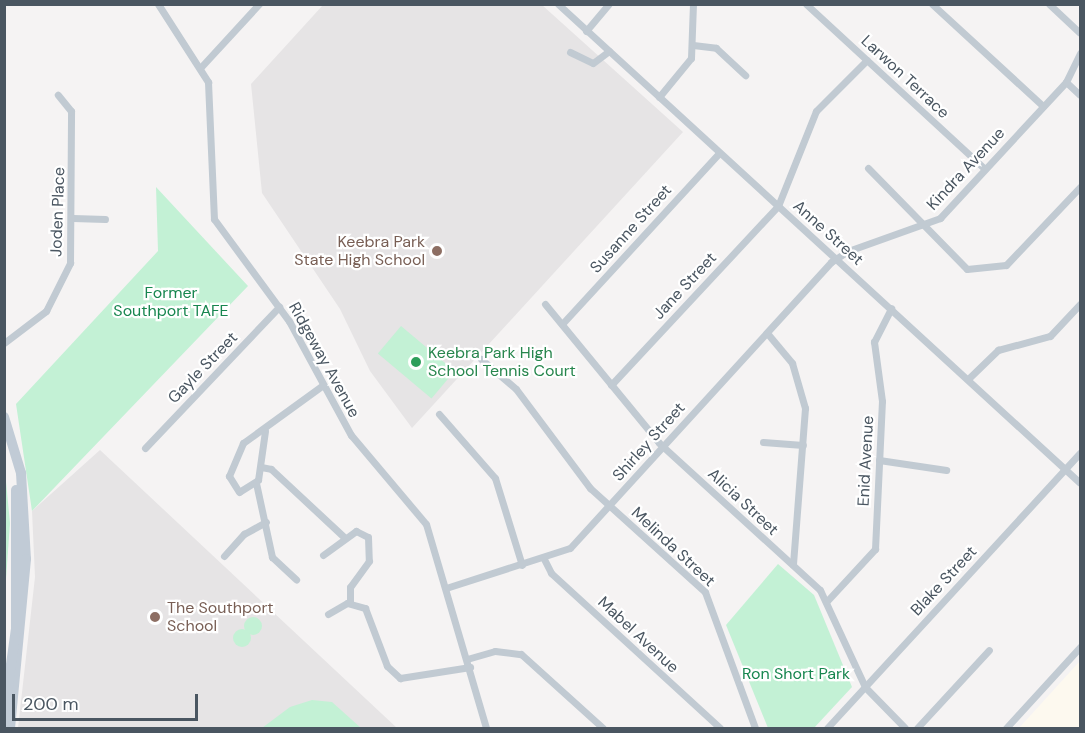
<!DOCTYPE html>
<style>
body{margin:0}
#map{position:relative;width:1085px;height:733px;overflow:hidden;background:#f5f3f3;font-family:"DM Sans",sans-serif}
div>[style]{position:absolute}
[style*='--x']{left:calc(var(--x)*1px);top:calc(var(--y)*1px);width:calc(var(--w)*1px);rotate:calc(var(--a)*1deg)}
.commercial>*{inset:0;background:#fdf9ef}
.education>*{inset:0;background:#e6e4e5}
.green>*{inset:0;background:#c3f1d5;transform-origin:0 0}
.round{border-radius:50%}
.street>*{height:7px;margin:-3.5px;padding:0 3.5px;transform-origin:3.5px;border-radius:3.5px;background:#c1cad2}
.secondary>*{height:10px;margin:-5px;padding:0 5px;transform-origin:5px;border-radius:5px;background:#c1cbd6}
.dots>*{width:16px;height:16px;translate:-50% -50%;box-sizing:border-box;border:3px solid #fff;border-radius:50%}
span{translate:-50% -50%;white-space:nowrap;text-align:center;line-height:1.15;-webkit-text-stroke:4.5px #fff;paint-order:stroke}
.street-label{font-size:16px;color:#4a5661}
.education-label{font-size:16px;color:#785e54}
.right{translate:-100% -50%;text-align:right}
.left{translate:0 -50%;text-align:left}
.park-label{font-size:16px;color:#17864f}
.leisure-label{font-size:16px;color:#27864d}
.frame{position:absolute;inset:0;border:6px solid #4a5661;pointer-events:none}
.scale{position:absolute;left:12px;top:694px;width:186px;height:27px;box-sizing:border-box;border:3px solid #4a5661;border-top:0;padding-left:8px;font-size:18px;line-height:21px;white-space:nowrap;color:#4a5661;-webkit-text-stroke:4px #fff;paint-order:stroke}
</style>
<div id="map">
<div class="commercial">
<div style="clip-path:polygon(1080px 661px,1080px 728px,1019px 728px)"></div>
</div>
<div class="education">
<div style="clip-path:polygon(323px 5px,542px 5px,683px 132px,412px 428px,370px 371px,340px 309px,262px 193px,251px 84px)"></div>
<div style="clip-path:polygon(100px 450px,397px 728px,18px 728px,35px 577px,32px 511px)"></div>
</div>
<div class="green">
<div style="clip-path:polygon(156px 187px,248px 286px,32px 511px,16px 404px,158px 251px)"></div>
<div style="left:401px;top:326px;width:70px;height:36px;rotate:40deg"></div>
<div style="clip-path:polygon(5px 471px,10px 523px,5px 593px,4px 471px)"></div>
<div style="clip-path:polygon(778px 564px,814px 595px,852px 687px,814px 728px,768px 728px,726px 625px)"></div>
<div class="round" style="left:244px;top:617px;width:18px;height:18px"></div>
<div class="round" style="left:233px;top:629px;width:18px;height:18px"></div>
<div style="clip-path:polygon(312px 700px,332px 702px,361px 728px,262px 728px,290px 707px)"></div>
</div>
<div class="street">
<div style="--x:158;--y:4;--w:93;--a:57.3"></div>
<div style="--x:208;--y:82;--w:137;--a:87.5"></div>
<div style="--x:214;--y:219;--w:127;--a:53.7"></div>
<div style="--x:289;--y:321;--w:130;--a:61.5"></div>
<div style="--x:351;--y:435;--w:116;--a:49.9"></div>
<div style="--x:426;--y:524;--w:213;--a:73.6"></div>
<div style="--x:558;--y:4;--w:708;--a:42.54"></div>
<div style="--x:806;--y:4;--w:243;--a:42.7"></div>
<div style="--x:932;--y:4;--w:151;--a:42.6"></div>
<div style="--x:1049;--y:4;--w:42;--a:43.1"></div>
<div style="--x:586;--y:31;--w:35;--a:-50"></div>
<div style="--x:693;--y:45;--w:23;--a:7"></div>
<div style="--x:716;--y:48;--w:40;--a:43"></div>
<div style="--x:570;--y:52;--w:25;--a:26"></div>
<div style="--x:593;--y:63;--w:20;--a:-37"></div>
<div style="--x:201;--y:67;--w:86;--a:-47.4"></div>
<div style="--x:1066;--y:82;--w:19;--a:43"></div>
<div style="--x:659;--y:97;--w:50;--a:-50.6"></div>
<div style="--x:691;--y:58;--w:54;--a:-87.9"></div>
<div style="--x:868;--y:168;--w:141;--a:45.6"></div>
<div style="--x:967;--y:269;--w:39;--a:-6"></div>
<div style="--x:1006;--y:265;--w:108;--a:-46.5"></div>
<div style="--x:73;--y:218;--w:32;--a:2"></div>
<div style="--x:545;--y:304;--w:180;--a:50.6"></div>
<div style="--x:659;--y:443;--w:218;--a:42.4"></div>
<div style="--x:820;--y:590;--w:107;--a:65.1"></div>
<div style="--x:865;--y:687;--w:57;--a:45.7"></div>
<div style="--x:562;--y:324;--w:232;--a:-47.4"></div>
<div style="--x:767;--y:333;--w:39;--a:50"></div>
<div style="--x:792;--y:363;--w:47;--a:73.9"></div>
<div style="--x:805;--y:408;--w:157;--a:94.4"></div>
<div style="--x:4;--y:343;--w:53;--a:-37.3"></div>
<div style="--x:46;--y:311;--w:54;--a:-63.4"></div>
<div style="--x:70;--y:263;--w:152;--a:-89.6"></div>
<div style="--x:71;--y:111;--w:21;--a:-129"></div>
<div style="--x:481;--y:359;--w:46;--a:40.6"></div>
<div style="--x:516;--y:389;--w:124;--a:53.2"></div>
<div style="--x:590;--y:488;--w:155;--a:42.1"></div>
<div style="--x:705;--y:592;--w:145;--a:69.8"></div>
<div style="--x:968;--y:379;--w:42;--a:-44"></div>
<div style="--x:998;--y:350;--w:54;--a:-15.1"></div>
<div style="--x:1050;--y:336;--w:44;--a:-46.8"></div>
<div style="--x:611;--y:385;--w:245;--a:-47"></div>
<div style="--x:778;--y:206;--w:102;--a:-68.2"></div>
<div style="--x:816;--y:111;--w:72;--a:-45"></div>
<div style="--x:439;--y:414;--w:85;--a:48.8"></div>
<div style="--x:495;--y:478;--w:91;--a:72.8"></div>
<div style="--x:265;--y:431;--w:49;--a:98.1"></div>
<div style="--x:258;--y:480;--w:22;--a:148"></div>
<div style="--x:239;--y:492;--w:19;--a:-122"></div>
<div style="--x:229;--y:476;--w:36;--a:-67"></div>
<div style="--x:243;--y:443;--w:99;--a:-35.9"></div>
<div style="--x:763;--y:442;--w:40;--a:4.3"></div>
<div style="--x:145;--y:448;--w:195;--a:-46.5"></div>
<div style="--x:879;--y:460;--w:68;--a:8.5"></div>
<div style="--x:261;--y:467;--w:10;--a:11"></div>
<div style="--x:271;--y:469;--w:101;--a:43"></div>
<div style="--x:256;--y:483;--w:76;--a:77.8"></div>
<div style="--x:272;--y:557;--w:33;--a:43"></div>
<div style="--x:323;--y:555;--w:41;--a:-36"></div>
<div style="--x:356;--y:531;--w:13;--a:27"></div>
<div style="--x:368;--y:537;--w:24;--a:88"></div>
<div style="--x:369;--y:561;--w:32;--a:126"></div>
<div style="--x:350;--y:587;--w:16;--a:90"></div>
<div style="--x:224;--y:556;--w:30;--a:-48"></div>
<div style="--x:244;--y:534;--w:25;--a:-29"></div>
<div style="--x:544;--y:559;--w:16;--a:63"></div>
<div style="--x:551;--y:573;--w:229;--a:42.5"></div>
<div style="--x:446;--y:588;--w:130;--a:-17.9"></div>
<div style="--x:570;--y:548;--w:387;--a:-47.6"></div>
<div style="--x:831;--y:262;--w:20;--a:-33"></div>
<div style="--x:848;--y:251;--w:98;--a:-19.7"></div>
<div style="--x:940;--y:218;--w:185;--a:-47.2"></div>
<div style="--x:1066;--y:82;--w:32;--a:-64"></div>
<div style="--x:827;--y:601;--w:71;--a:-47.3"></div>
<div style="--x:875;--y:549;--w:148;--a:-87.3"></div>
<div style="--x:882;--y:401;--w:60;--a:-97.7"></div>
<div style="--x:874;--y:342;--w:38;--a:-63"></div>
<div style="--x:328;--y:614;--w:22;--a:-30"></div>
<div style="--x:347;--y:603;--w:19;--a:16"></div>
<div style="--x:365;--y:608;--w:62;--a:69.2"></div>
<div style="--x:387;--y:666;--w:18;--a:43"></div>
<div style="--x:400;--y:678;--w:71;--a:-8.9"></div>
<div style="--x:467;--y:659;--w:29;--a:-16"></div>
<div style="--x:495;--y:651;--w:26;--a:7"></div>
<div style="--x:521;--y:654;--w:110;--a:42.1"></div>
<div style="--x:827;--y:728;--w:374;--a:-47.4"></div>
<div style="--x:917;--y:728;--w:106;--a:-47.3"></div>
<div style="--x:1006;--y:728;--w:110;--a:-47.6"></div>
</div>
<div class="secondary">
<div style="--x:4;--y:417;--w:59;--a:73.1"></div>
<div style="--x:21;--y:473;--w:86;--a:86.7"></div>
<div style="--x:26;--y:559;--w:170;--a:95.4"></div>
<div style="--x:4;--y:714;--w:86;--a:-82"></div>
<div style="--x:16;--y:629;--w:139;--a:-90"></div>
</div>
<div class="dots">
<div style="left:437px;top:251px;background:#8d6e63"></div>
<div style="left:416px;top:362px;background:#2e9e5b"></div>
<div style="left:155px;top:617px;background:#8d6e63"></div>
</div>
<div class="street-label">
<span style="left:905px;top:77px;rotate:43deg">Larwon Terrace</span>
<span style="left:966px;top:169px;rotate:-47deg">Kindra Avenue</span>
<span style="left:58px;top:212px;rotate:-88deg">Joden Place</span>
<span style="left:631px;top:229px;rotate:-48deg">Susanne Street</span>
<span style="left:828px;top:233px;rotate:42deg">Anne Street</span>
<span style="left:685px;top:286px;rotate:-47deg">Jane Street</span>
<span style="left:324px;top:360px;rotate:61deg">Ridgeway Avenue</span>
<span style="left:203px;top:368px;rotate:-46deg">Gayle Street</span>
<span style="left:649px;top:442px;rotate:-48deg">Shirley Street</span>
<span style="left:866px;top:461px;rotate:-87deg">Enid Avenue</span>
<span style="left:743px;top:502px;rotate:43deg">Alicia Street</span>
<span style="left:673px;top:547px;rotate:43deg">Melinda Street</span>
<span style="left:944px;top:581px;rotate:-47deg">Blake Street</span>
<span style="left:638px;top:635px;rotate:43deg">Mabel Avenue</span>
</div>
<div class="education-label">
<span class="right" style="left:425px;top:251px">Keebra Park<br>State High School</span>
<span class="left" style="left:167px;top:617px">The Southport<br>School</span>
</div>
<div class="park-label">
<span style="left:171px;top:302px">Former<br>Southport TAFE</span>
<span style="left:796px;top:674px">Ron Short Park</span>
</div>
<div class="leisure-label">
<span class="left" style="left:428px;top:362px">Keebra Park High<br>School Tennis Court</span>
</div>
<div class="frame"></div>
<div class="scale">200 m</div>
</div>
